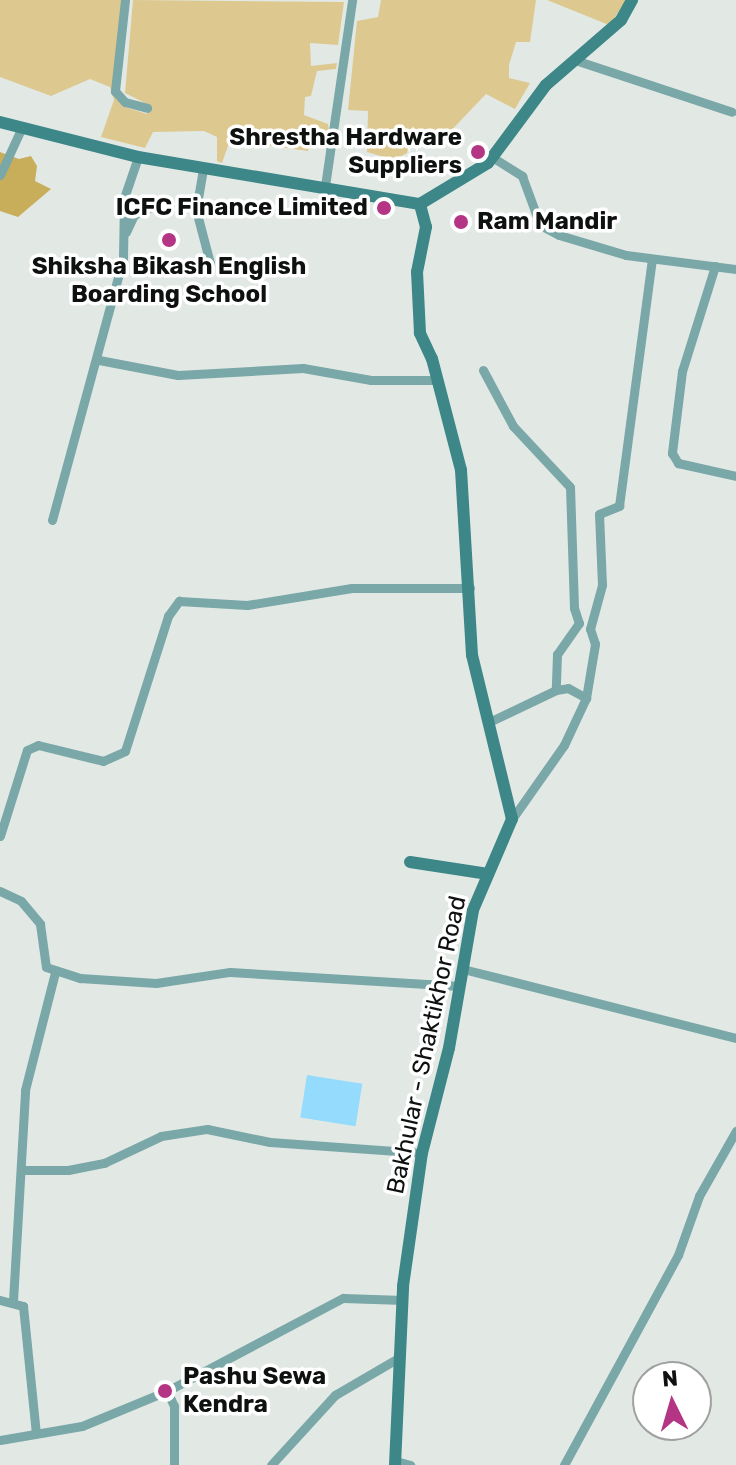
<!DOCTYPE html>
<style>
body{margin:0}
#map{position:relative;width:736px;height:1465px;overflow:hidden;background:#e2e9e5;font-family:Rubik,sans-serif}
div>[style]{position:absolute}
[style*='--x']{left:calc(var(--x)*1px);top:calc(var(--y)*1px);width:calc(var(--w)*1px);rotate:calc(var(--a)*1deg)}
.green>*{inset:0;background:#ddc98f}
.forest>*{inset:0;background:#c8ad5a}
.water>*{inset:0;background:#94dbfe;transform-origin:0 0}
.street>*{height:9px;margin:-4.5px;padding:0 4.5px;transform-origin:4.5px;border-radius:4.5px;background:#7aa7a7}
.secondary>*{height:12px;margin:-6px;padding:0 6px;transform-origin:6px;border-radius:6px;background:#3d8788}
.dots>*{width:22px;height:22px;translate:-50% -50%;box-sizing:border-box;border:4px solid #fff;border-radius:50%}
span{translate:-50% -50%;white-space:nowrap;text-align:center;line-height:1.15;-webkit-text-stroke:7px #fff;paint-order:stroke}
.poi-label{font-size:24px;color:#0f1110;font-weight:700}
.right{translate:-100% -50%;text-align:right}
.left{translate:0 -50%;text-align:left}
.street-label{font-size:24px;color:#0f1110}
.north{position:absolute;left:632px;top:1361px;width:80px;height:80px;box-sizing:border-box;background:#fff;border:2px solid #9fa09f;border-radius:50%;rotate:355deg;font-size:22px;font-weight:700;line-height:32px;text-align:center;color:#0f1110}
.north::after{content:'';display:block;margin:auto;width:28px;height:36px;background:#b43583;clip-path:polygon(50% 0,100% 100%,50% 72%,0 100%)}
</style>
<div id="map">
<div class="green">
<div style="clip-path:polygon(0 0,123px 0,113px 89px,122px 106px,147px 114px,151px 106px,125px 93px,133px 0,344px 2px,338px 45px,310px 43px,311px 66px,337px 63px,336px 69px,317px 71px,311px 96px,305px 97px,304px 115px,328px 124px,330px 139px,310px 141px,308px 151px,230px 140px,222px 163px,217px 161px,217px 137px,204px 131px,153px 132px,145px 148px,101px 137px,114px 100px,110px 87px,90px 79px,51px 96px,0 77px)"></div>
<div style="clip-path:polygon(381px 0,536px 0,530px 42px,516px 42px,509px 65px,509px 78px,530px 83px,515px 109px,486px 94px,444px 138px,412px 130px,407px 153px,394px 160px,367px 152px,368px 111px,348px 110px,357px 21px,378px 17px)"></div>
<div style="clip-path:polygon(547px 0,627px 0,609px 25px)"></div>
</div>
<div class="forest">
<div style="clip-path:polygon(0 152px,19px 159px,31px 156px,37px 166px,35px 181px,51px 189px,18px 217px,0 211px)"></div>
</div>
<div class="water">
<div style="left:307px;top:1075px;width:56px;height:43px;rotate:9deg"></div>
</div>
<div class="street">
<div style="--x:125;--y:0;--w:92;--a:96.3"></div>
<div style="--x:115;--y:91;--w:15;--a:48"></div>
<div style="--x:125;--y:102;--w:23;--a:15"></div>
<div style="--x:575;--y:60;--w:165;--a:18.3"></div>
<div style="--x:492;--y:157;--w:36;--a:32"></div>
<div style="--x:522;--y:176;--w:52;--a:69.8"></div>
<div style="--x:540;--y:225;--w:21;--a:28"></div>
<div style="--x:559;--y:235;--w:70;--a:16.6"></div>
<div style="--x:626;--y:255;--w:111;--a:7.3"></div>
<div style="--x:203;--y:169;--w:42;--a:99.7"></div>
<div style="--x:196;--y:210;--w:55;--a:75.2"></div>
<div style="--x:0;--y:175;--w:53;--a:-65.4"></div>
<div style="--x:325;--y:186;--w:188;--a:-81.7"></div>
<div style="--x:126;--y:232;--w:19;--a:-65"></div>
<div style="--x:134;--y:215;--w:24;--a:-24"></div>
<div style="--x:156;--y:205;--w:5;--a:-79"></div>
<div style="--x:715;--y:266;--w:110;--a:107.4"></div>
<div style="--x:682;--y:371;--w:83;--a:97"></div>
<div style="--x:672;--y:453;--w:12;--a:59"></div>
<div style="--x:678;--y:463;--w:59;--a:12.6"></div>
<div style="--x:99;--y:360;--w:80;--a:10.8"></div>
<div style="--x:178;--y:375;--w:125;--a:-3.2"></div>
<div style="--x:303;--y:368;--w:69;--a:10"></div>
<div style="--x:371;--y:380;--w:66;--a:0"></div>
<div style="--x:483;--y:370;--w:64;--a:61.8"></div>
<div style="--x:513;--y:426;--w:83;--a:46.9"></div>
<div style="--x:570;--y:487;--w:121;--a:88.1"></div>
<div style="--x:574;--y:608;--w:16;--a:72"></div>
<div style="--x:579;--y:623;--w:38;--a:125"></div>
<div style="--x:557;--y:654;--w:36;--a:92"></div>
<div style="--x:52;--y:520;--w:271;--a:-74.8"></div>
<div style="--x:123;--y:258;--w:60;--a:-89"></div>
<div style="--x:124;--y:198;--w:43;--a:-71.1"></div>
<div style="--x:489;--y:722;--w:74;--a:-25.5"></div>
<div style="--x:556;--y:690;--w:12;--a:-9"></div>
<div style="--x:568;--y:688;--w:21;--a:29"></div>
<div style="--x:512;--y:819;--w:90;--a:-54.9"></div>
<div style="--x:564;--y:745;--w:52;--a:-64.9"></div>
<div style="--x:586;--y:698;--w:55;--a:-80.5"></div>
<div style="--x:595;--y:644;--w:16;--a:-108"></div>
<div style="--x:590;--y:629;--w:46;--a:-74.7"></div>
<div style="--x:602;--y:585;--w:71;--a:-92.4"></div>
<div style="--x:599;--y:514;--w:22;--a:-22"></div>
<div style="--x:619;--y:506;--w:249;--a:-82.4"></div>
<div style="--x:0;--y:836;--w:90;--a:-72.6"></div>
<div style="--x:27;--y:750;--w:12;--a:-24"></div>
<div style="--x:38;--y:745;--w:67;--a:13.8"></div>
<div style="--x:103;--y:761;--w:24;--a:-24"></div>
<div style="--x:125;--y:751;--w:142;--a:-72.3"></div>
<div style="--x:168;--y:616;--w:19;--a:-54"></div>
<div style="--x:179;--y:601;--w:68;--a:3.4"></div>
<div style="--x:247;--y:605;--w:106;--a:-9.2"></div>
<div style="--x:352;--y:588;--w:118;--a:0"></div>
<div style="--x:0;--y:891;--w:23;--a:25"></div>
<div style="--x:21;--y:901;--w:30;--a:50"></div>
<div style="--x:40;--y:924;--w:43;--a:82.1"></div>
<div style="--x:46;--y:967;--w:36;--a:18"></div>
<div style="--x:80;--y:978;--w:76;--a:3.8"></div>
<div style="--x:156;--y:983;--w:75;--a:-8.5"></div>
<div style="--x:230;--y:972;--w:230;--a:3.5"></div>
<div style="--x:463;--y:969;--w:282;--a:14.2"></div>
<div style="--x:22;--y:1170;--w:46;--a:0"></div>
<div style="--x:68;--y:1170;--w:37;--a:-11"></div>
<div style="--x:104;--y:1163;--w:63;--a:-25.3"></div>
<div style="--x:161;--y:1136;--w:47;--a:-8.7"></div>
<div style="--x:207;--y:1129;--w:64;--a:11.7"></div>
<div style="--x:270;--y:1142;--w:152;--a:4.1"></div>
<div style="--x:0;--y:1300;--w:24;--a:15"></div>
<div style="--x:23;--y:1306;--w:128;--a:84.2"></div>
<div style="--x:13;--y:1301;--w:211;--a:-86.7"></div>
<div style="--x:25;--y:1090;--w:122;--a:-75.7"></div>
<div style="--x:167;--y:1391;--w:17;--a:65"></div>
<div style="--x:174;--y:1406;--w:59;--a:90"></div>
<div style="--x:0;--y:1440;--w:83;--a:-9.7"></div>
<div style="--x:82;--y:1426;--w:92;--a:-22.4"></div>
<div style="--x:167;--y:1391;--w:199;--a:-27.9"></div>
<div style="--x:343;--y:1298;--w:60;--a:1.9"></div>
<div style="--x:396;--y:1461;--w:15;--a:16"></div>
<div style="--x:271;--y:1465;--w:95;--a:-47.6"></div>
<div style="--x:335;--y:1395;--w:75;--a:-30.3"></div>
<div style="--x:564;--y:1465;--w:239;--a:-61.5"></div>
<div style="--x:678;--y:1255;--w:63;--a:-70.4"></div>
<div style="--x:699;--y:1196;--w:75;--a:-60.4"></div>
</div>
<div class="secondary">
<div style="--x:0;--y:122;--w:142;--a:14.2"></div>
<div style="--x:138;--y:157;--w:286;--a:9.5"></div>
<div style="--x:420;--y:204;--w:79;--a:-31.1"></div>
<div style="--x:488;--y:163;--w:97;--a:-53.4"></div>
<div style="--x:546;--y:85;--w:99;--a:-40.9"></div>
<div style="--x:621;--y:20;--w:23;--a:-61"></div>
<div style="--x:410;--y:862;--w:79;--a:8.7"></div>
<div style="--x:395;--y:1465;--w:179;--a:-87.4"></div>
<div style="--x:403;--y:1286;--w:134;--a:-81.9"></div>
<div style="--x:422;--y:1153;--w:108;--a:-75.6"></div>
<div style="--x:449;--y:1048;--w:140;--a:-80.1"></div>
<div style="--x:473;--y:910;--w:99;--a:-66.8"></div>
<div style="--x:512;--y:819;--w:169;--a:-103.7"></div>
<div style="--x:472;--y:655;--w:185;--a:-93.4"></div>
<div style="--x:461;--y:470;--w:115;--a:-104.6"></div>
<div style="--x:432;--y:359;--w:29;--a:-115"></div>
<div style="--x:420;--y:333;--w:61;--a:-92.8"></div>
<div style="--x:417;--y:272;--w:46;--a:-78.7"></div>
<div style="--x:426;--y:227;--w:24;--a:-105"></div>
</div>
<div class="dots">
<div style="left:478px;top:152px;background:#b43583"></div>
<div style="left:384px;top:208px;background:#b43583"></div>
<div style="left:461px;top:222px;background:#b43583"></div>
<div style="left:169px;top:240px;background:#b43583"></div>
<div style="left:165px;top:1391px;background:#b43583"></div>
</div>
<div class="poi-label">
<span class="right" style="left:462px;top:152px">Shrestha Hardware<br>Suppliers</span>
<span class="right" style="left:368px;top:208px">ICFC Finance Limited</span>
<span class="left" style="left:477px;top:222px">Ram Mandir</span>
<span style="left:169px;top:281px">Shiksha Bikash English<br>Boarding School</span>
<span class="left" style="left:183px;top:1391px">Pashu Sewa<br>Kendra</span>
</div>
<div class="street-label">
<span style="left:427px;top:1045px;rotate:-78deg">Bakhular - Shaktikhor Road</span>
</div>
<div class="north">N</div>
</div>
